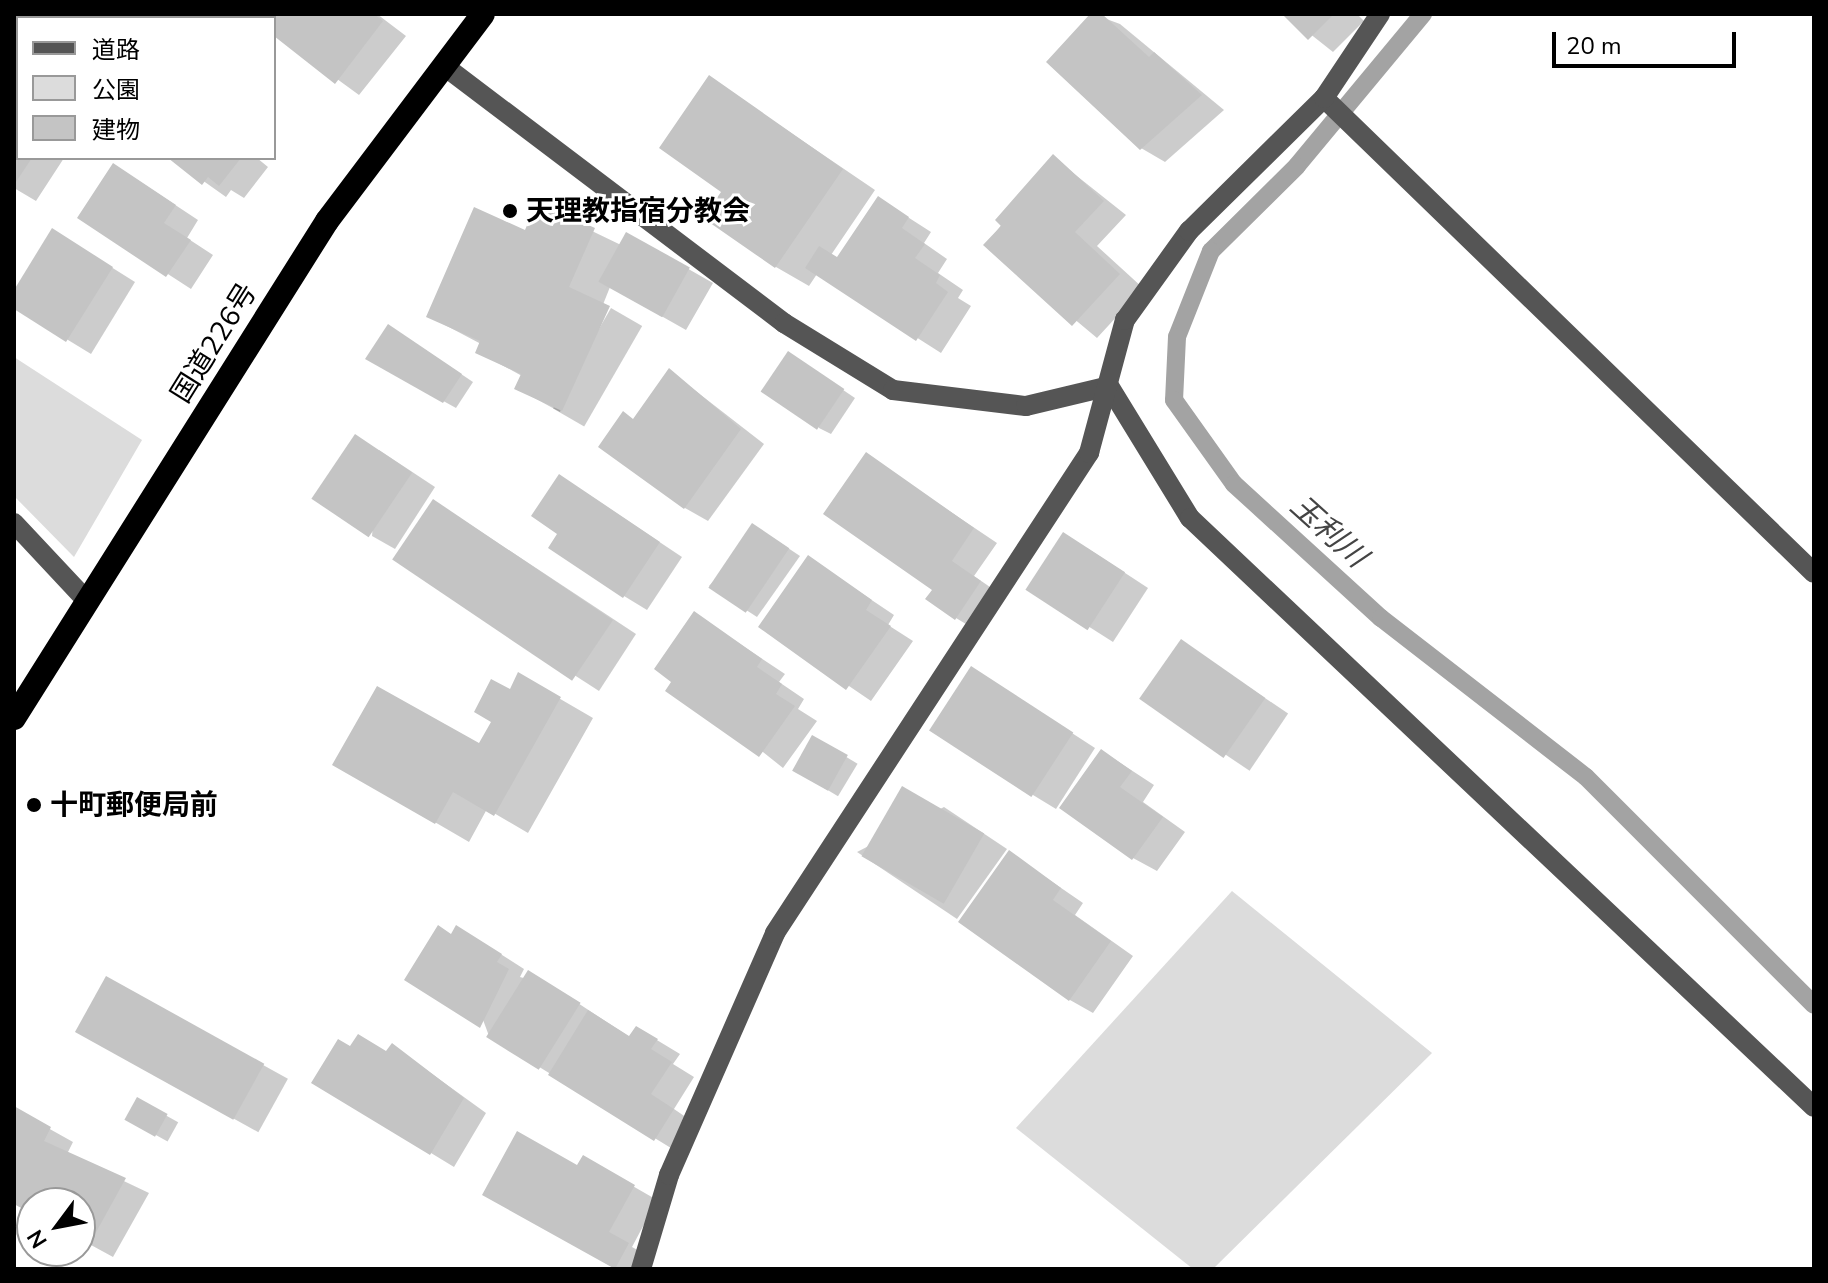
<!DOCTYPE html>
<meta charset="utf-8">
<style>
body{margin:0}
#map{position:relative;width:1828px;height:1283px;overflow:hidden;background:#fff;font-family:"Nunito Sans","Noto Sans JP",sans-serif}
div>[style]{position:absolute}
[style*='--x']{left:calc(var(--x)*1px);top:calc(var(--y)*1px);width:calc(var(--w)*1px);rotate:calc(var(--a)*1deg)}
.green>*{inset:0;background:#dcdcdc}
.shadow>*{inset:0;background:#0003;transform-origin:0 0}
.stream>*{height:18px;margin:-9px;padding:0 9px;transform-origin:9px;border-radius:9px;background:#a3a3a3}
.building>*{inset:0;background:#c4c4c4;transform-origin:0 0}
.minor>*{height:20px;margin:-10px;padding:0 10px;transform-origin:10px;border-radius:10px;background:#555}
.highway>*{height:24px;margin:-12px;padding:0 12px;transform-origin:12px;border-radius:12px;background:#000}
.dots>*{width:22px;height:22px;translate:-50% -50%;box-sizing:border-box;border:4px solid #fff;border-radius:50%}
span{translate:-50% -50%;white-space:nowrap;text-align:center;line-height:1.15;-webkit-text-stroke:6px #fff;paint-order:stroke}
.poi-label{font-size:28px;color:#000;font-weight:700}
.left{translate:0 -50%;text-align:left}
.street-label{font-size:28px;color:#000}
.water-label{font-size:30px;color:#444;font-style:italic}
.frame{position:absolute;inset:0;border:16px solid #000;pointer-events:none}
.legend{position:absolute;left:16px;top:16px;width:260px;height:144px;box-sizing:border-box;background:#fff;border:2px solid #999;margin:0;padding:10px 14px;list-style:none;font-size:24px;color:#000}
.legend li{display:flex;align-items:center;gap:16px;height:40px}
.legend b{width:40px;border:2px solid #999}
.north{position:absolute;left:16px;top:1187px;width:80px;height:80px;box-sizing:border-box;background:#fff;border:2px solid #999;border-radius:50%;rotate:238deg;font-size:22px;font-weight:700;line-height:32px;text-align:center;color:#000}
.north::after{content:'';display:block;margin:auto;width:28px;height:36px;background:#000;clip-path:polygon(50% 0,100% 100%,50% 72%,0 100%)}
.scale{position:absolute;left:1552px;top:32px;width:184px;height:36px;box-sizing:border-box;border:4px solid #000;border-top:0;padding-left:10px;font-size:24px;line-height:28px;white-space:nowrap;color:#000;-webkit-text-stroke:6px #fff;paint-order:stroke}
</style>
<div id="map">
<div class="green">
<div style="clip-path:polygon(14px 357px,142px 440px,74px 557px,14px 496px)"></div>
<div style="clip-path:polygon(1232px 891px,1432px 1053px,1213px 1269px,1193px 1269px,1016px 1128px)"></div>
</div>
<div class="shadow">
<div style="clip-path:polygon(250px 14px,377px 14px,406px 36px,359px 95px,274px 33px,274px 18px)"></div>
<div style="clip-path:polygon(1093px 14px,1120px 24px,1224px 110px,1165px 162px,1141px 148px)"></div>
<div style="clip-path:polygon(1285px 14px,1357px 14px,1364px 21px,1333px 52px)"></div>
<div style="clip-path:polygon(14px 74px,18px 158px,64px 158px,36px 201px,14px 188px)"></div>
<div style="clip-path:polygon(710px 78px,875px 190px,831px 255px,838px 259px,878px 198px,931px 232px,924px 243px,947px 259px,938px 273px,963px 290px,958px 298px,971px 306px,941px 353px,817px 274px,809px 286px,776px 267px,724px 191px)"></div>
<div style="clip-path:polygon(1053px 157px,1126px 215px,1097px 246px,1143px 288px,1097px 338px,986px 245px)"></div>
<div style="clip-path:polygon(171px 158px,257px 158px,268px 167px,244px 198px,231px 190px,226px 197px)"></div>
<div style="clip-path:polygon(136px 179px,198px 220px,187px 238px,213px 255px,191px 289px,80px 217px)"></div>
<div style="clip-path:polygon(538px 205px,621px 245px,627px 234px,713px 283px,686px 330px,610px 287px,560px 412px,516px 388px,522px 376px,478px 352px,481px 344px,428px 316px,526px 233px)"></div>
<div style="clip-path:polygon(76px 245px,135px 282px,91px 354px,14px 307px,14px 294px)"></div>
<div style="left:611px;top:308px;width:36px;height:116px;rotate:30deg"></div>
<div style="clip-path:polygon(400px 333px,473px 382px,456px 408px,367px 359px)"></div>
<div style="clip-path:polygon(800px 361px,855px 398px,831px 434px,819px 428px)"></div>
<div style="clip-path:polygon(670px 371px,764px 444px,708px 521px,685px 508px,634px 420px)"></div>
<div style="clip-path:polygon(379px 450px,435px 487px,395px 549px,372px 536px)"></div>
<div style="clip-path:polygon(866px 455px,997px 543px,974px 576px,1003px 596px,979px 632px,956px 618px)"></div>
<div style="clip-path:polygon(583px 491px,682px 557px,647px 610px,624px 596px)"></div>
<div style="clip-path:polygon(457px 516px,636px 634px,599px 691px,396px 560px)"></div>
<div style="clip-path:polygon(764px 532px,800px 556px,757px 617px,709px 586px)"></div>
<div style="clip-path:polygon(1087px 548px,1148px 588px,1113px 642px,1028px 588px)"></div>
<div style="clip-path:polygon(809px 558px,894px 615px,888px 625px,913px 641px,871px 701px,761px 626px)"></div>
<div style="clip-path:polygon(695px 614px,785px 674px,779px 682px,804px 699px,798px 709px,817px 721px,783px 768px,674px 681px)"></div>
<div style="left:1182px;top:642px;width:128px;height:69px;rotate:34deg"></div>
<div style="clip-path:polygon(519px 675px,593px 718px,528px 833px,487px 809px,469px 842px,335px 764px,480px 746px)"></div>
<div style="clip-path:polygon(995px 683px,1095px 748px,1056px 809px,1033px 795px)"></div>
<div style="left:813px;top:737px;width:52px;height:38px;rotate:31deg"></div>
<div style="clip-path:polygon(1102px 751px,1154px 785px,1143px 802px,1185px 832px,1157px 871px,1133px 858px)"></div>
<div style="clip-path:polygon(944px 807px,1007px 849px,957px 919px,857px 852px)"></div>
<div style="clip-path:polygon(1010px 853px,1083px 903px,1075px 915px,1133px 956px,1093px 1013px,1070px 1000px)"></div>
<div style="clip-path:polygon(452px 936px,480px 941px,524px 969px,520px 977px,552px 986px,631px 1038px,637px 1028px,680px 1054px,673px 1064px,694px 1077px,674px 1109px,696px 1124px,679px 1153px,489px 1036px)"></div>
<div style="left:106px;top:978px;width:208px;height:61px;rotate:29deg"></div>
<div style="clip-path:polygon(392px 1045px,486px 1113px,454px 1167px,431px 1153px,351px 1049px,387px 1054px)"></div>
<div style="left:138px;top:1100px;width:46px;height:22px;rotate:29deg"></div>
<div style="clip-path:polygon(14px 1109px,73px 1142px,67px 1154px,149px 1193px,113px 1257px,80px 1239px,80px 1203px,32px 1203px,32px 1212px,14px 1202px)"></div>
<div style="clip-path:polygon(584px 1158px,657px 1200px,632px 1247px,652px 1258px,645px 1269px,616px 1269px,485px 1194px,578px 1168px)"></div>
</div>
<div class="stream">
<div style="--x:1423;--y:14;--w:197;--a:129.7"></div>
<div style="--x:1297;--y:166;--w:121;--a:135.3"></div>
<div style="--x:1211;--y:251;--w:92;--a:111.6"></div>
<div style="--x:1177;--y:337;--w:63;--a:92.7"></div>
<div style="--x:1174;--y:400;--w:103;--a:54.5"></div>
<div style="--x:1234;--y:484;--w:199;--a:42.4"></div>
<div style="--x:1381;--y:618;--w:259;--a:37.8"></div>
<div style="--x:1586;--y:777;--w:322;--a:45"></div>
</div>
<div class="building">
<div style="left:74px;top:14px;width:50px;height:5px"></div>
<div style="clip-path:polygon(246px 14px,374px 14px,383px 21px,335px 84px,274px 36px,274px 18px)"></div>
<div style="clip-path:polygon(1090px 14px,1102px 14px,1149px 57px,1154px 52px,1202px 95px,1140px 150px,1046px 62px)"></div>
<div style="clip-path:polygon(1282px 14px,1334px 14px,1308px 40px)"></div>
<div style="clip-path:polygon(14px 74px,18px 158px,32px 158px,14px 185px)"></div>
<div style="clip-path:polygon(709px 75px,843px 169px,775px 268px,703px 218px,721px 192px,659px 148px)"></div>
<div style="clip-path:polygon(1053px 154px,1104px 201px,1075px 232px,1120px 274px,1072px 326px,983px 245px,1001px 226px,995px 220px)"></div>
<div style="clip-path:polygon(168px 158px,241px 158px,219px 186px,208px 177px,202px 185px)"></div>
<div style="clip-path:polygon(113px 163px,176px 205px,164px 223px,191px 240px,166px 277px,77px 218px)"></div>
<div style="clip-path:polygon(878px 196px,909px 217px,902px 228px,925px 244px,915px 258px,940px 275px,936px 283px,948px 292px,916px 341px,805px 268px,819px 246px,837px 257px)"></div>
<div style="clip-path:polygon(537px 202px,595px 228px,569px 287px,610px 306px,562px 411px,514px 389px,521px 374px,475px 353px,480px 341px,426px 317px,474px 207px,525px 230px)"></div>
<div style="clip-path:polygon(52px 228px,113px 267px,66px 342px,14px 309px,14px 290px)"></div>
<div style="left:626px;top:232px;width:73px;height:57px;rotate:29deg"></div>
<div style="clip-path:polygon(388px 324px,462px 374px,443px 403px,365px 359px)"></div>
<div style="left:788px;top:351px;width:68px;height:49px;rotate:34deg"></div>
<div style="clip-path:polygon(669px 368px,741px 429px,684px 509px,598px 447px,623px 411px,633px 419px)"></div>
<div style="left:355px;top:434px;width:69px;height:78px;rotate:34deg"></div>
<div style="clip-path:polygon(866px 452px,974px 528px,952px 561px,981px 581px,955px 620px,925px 599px,932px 590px,823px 514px)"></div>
<div style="clip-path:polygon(559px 474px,660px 542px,623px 598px,548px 548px,557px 534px,531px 516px)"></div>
<div style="left:433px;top:499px;width:217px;height:73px;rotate:34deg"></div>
<div style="left:752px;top:523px;width:45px;height:78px;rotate:34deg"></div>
<div style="left:1063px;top:532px;width:74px;height:69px;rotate:33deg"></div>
<div style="clip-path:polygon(808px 555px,872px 600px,866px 610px,891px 626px,846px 690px,758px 627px)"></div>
<div style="clip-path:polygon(694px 611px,762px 659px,757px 667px,782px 684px,776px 694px,795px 706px,759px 757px,665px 691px,671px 682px,654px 669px)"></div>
<div style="left:1181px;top:639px;width:103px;height:73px;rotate:35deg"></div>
<div style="left:971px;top:666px;width:122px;height:77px;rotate:33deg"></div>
<div style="clip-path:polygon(518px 672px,561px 697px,494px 816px,453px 792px,435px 824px,332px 765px,377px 686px,479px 743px,491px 722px,474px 712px,491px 679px,510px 689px)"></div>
<div style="left:812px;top:735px;width:41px;height:41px;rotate:29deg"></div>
<div style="clip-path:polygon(1101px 749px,1132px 771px,1120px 787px,1163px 817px,1132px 860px,1059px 808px)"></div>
<div style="left:902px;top:786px;width:95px;height:81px;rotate:30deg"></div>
<div style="clip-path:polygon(1009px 850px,1061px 888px,1053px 900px,1111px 941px,1069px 1001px,958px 922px)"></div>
<div style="clip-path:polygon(438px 925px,451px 934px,456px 925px,502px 954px,497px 962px,509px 969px,480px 1028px,404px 980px)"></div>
<div style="left:528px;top:970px;width:62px;height:79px;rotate:32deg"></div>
<div style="left:106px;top:976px;width:181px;height:64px;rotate:29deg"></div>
<div style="clip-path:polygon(588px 1010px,629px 1036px,636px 1026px,658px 1039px,651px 1049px,672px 1062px,651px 1094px,674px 1109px,654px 1141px,548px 1075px)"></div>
<div style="clip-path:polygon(358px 1034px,386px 1051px,392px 1043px,464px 1098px,430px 1155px,311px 1083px,338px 1039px,350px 1046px)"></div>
<div style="left:137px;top:1097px;width:35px;height:26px;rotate:29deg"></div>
<div style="clip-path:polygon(14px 1106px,51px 1127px,44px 1141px,126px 1178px,89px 1245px,80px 1241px,80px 1203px,32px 1203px,32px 1214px,14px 1204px)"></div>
<div style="clip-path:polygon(517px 1131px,577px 1165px,583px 1155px,635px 1185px,609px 1232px,629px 1243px,615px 1269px,482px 1195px)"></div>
</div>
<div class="minor">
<div style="--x:443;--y:65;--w:428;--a:37.1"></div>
<div style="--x:784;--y:323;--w:128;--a:31.6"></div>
<div style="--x:893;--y:390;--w:134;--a:6.9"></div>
<div style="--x:1026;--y:406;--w:85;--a:-13.5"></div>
<div style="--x:1324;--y:98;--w:682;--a:44.11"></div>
<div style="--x:1109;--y:386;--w:155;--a:58.5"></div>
<div style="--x:1190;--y:518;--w:858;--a:43.35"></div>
<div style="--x:14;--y:523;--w:105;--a:46.9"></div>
<div style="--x:641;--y:1269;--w:98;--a:-73.4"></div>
<div style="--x:669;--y:1175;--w:264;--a:-66.3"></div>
<div style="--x:775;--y:933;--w:574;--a:-56.81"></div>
<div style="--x:1089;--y:453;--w:138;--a:-74.9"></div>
<div style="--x:1125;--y:320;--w:110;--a:-54.3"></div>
<div style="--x:1189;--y:231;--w:190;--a:-44.6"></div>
<div style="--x:1324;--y:98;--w:101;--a:-56.3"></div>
</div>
<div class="highway">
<div style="--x:14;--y:718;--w:587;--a:-57.8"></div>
<div style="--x:327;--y:221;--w:259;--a:-53"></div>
</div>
<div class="dots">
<div style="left:510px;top:211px;background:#000"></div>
<div style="left:34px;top:805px;background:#000"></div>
</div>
<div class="poi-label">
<span class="left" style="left:526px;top:211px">天理教指宿分教会</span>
<span class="left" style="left:50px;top:805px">十町郵便局前</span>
</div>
<div class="street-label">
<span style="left:214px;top:343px;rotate:-58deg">国道226号</span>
</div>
<div class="water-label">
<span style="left:1328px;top:532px;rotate:42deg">玉利川</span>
</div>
<div class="frame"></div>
<ul class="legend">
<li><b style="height:10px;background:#555"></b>道路</li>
<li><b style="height:22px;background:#dcdcdc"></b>公園</li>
<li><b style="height:22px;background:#c4c4c4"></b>建物</li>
</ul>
<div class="north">N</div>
<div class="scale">20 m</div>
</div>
